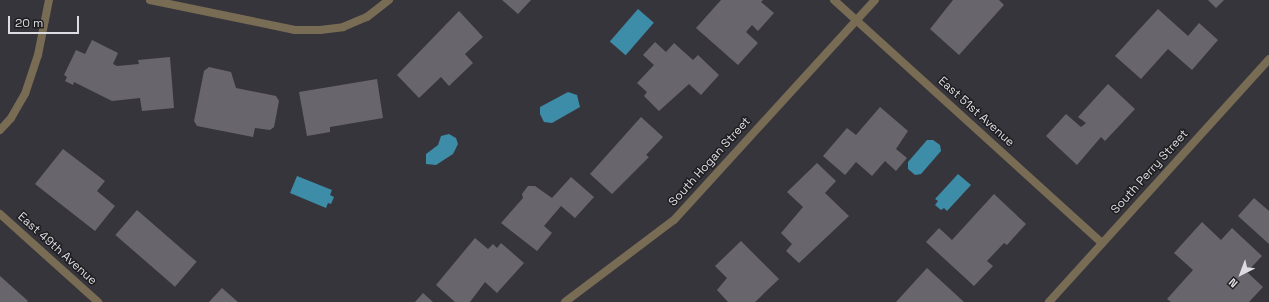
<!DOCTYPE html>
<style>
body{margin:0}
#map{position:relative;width:1269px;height:302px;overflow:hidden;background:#37353c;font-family:"Space Grotesk",sans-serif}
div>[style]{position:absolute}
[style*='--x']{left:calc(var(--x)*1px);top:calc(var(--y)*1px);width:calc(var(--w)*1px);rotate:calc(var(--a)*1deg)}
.water>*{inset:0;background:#3d8ca8;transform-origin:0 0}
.building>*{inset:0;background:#69656c;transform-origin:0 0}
.minor>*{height:8px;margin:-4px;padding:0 4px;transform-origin:4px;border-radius:4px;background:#796c54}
.tertiary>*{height:8px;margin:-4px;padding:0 4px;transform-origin:4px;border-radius:4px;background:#796c54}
span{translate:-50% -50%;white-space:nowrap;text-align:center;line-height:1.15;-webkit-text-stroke:3px #1e1d20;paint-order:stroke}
.street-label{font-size:12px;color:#dedde2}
.north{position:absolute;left:1221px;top:254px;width:40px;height:40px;-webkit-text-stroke:3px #1e1d20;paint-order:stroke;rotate:222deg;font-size:11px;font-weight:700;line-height:16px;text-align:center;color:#dedde2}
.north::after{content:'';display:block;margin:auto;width:14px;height:18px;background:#dedde2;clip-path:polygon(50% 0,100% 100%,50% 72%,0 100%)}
.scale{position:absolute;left:8px;top:16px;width:71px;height:18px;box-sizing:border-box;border:2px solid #dedde2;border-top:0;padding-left:5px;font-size:12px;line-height:14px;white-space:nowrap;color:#dedde2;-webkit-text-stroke:3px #1e1d20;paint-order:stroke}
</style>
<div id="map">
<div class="water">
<div style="left:638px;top:9px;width:21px;height:43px;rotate:41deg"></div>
<div style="clip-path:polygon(568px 92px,577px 95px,580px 107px,552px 123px,544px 122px,540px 114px,540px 107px)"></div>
<div style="clip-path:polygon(449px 134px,456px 138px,458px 144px,453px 154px,436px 165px,426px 164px,426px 154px,438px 145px,441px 136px)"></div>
<div style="clip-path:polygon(927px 140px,933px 140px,940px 145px,941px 151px,921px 174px,915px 175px,908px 169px,908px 162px)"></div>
<div style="clip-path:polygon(958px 174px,971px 185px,947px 211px,944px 208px,941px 210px,935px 205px,938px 201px,935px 199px)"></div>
<div style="clip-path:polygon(297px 176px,332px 190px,330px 195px,334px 197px,331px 204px,328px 203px,326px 208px,290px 193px)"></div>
</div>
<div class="building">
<div style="clip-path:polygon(502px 0,531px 0,518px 14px)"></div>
<div style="clip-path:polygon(721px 0,763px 0,761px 2px,774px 13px,758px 31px,752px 25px,746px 32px,758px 43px,738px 65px,696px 28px)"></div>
<div style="clip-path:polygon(953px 0,999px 0,1004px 5px,959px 55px,930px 29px)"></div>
<div style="clip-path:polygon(1208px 0,1224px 0,1216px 8px)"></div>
<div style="clip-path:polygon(1158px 9px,1188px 36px,1199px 23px,1218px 40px,1192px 70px,1168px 49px,1141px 79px,1115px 56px)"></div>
<div style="clip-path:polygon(459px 11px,483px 37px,465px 54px,473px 63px,449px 86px,441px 77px,419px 98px,397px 75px)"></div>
<div style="clip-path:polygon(92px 40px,118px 53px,113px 64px,117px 66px,139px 64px,138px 60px,170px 57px,174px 108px,142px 111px,140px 98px,112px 101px,74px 82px,73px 85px,65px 81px,67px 77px,64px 75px,76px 50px,85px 54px)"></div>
<div style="clip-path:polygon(655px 42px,666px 52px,674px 43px,693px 60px,698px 55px,719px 75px,701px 95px,689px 84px,659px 111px,644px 96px,647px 92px,637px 83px,654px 65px,643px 55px)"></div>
<div style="clip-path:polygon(209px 67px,231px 72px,236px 88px,276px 96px,279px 101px,274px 127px,270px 130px,255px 128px,253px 137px,197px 126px,194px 121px,204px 71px)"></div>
<div style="clip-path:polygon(377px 79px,383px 118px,330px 127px,330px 132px,307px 136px,299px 92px)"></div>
<div style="clip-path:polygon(1108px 84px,1135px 109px,1105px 141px,1101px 137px,1077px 165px,1046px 136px,1066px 114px,1081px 127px,1086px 123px,1078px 117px)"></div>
<div style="clip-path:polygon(880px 107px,908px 131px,896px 149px,907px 158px,896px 171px,885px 161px,872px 176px,856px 162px,845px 175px,823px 156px,847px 128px,856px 135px)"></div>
<div style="clip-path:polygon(641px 117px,663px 137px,646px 155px,649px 157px,612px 194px,590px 174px)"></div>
<div style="clip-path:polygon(63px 149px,105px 181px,97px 191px,115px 206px,95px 231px,35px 184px)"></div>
<div style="clip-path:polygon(817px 163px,836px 181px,825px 193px,849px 216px,799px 263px,786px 251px,792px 244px,781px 233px,803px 207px,787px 192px)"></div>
<div style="clip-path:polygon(571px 177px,594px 197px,575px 218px,561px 206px,544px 226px,552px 233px,537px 251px,501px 223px,523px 198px,522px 194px,528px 186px,535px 186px,552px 198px)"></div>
<div style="clip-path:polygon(994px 194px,1026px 224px,1007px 245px,1004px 243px,987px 261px,993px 266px,974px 286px,926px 242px,939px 228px,952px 240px)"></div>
<div style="clip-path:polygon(1254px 198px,1269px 211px,1269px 244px,1238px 216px)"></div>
<div style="left:137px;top:210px;width:79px;height:33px;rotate:41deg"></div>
<div style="clip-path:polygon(1202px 222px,1221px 240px,1232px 228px,1262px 256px,1247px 272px,1263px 287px,1249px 302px,1171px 302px,1167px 299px,1193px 270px,1174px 253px)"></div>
<div style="clip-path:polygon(475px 238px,488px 249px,493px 244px,497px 248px,501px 243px,524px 263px,497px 293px,485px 282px,470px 302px,455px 302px,436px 285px)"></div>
<div style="clip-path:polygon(741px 241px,779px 279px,755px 302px,728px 302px,717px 290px,727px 278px,715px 266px)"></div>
<div style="clip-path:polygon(927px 268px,964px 302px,896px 302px)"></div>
<div style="clip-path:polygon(0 276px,28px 301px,27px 302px,0 302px)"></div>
<div style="clip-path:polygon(222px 288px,238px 302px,209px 302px)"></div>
<div style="clip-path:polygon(423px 293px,433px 302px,415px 302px)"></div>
</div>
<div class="minor">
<div style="--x:150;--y:0;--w:148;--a:11.7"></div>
<div style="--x:295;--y:30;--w:25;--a:0"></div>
<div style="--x:320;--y:30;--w:23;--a:-7"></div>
<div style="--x:343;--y:27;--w:26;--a:-23"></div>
<div style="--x:367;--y:17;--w:28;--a:-38"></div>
<div style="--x:834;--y:0;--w:362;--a:42.2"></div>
<div style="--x:0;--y:130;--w:16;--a:-47"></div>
<div style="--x:11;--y:118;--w:28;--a:-60"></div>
<div style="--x:25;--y:94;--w:41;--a:-71.6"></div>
<div style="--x:38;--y:55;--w:56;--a:-78.7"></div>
<div style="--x:565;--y:302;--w:136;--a:-37"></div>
<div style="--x:674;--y:220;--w:298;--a:-47.6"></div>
</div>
<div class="tertiary">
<div style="--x:0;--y:214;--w:132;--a:41.9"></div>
<div style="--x:1049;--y:302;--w:328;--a:-47.8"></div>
</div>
<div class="street-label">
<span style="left:976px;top:112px;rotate:42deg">East 51st Avenue</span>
<span style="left:710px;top:162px;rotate:-48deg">South Hogan Street</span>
<span style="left:1150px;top:172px;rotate:-48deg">South Perry Street</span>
<span style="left:57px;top:249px;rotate:42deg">East 49th Avenue</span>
</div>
<div class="north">N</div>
<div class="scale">20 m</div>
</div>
